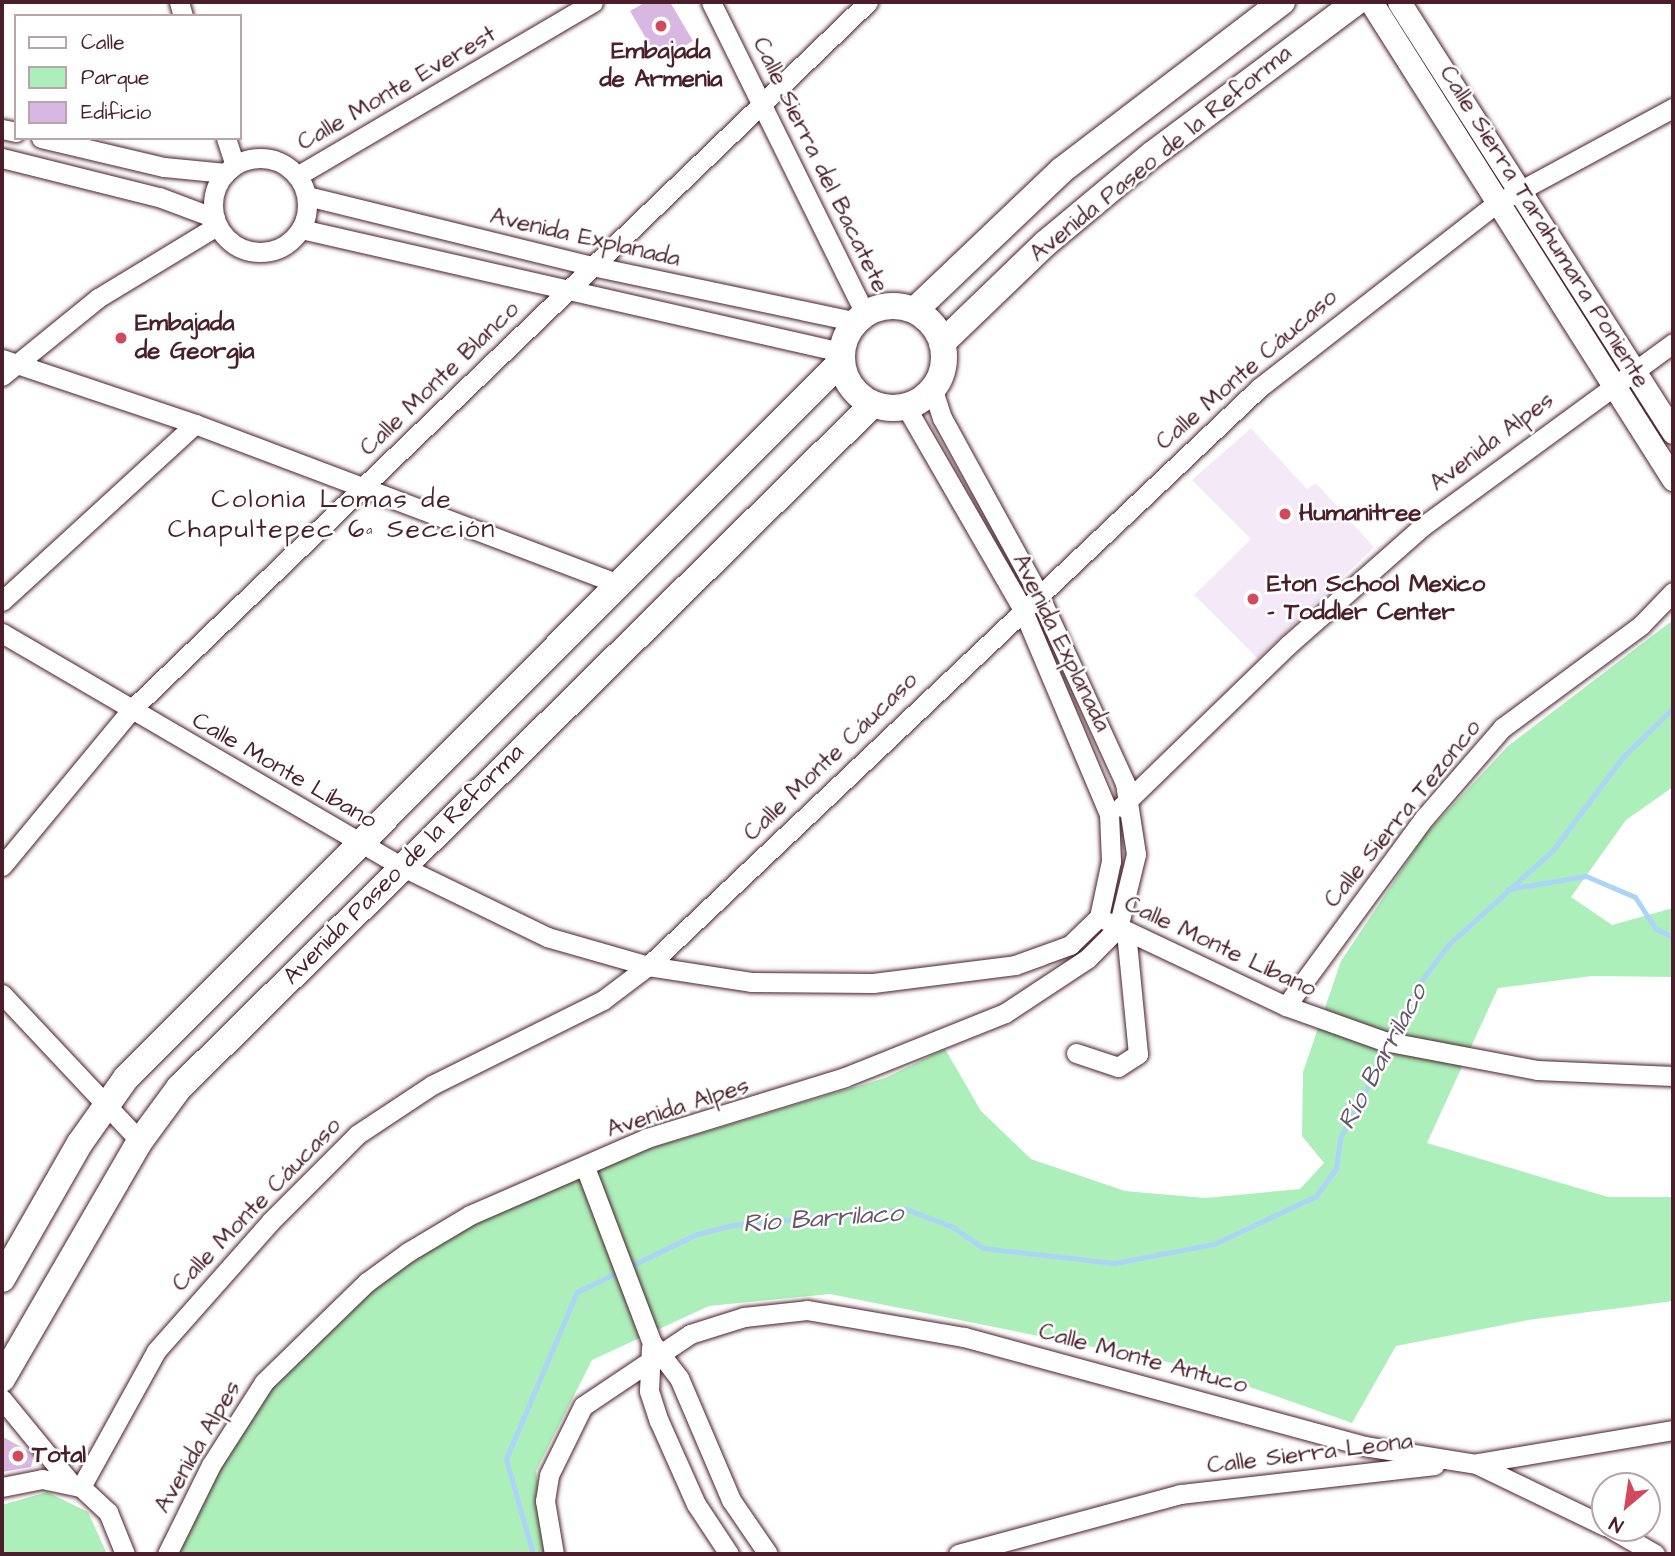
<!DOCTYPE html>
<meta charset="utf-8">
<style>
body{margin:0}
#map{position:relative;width:1675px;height:1556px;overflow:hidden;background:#fff;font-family:"Architects Daughter",sans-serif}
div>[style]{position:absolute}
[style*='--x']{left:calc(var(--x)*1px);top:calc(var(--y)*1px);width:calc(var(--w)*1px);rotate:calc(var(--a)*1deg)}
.built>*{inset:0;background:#f3e9f7}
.green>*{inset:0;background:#acefba}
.stream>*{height:5px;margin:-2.5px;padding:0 2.5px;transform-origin:2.5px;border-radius:2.5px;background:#acd4f6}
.building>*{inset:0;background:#d8b7e3}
.roads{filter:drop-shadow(0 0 2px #4a1f2b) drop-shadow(0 0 2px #4a1f2b)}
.minor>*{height:19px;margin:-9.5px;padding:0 9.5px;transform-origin:9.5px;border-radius:9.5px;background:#fff}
.minor>.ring{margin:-9.5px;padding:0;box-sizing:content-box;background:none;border:19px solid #fff;border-radius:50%}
.tertiary>*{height:23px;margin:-11.5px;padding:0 11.5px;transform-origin:11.5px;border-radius:11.5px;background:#fff}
.secondary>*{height:26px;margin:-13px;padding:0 13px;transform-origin:13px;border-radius:13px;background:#fff}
.secondary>.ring{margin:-13px;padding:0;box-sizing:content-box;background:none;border:26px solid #fff;border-radius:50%}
.dots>*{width:19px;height:19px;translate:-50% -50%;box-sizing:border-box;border:4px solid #fff;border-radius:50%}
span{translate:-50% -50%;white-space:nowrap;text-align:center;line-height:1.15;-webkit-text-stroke:5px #fff;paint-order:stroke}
.poi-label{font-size:24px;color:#4a1f2b;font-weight:700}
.left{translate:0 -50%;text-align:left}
.street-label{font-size:24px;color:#4a1f2b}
.neighbourhood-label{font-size:26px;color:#4a1f2b;letter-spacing:2px}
.water-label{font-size:26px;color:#675568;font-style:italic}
.frame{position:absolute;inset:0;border:4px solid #4a1f2b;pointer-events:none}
.legend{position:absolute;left:14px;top:14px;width:228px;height:126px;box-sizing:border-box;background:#fff;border:2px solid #b7a5aa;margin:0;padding:9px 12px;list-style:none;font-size:21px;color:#4a1f2b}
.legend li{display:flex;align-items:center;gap:14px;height:35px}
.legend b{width:35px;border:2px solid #b7a5aa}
.north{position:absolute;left:1591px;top:1472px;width:70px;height:70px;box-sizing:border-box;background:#fff;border:2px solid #b7a5aa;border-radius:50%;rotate:209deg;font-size:19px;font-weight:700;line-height:28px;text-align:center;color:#4a1f2b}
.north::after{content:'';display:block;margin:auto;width:24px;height:32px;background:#d1495b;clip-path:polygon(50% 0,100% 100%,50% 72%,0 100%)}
</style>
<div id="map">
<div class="built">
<div style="clip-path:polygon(1251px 428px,1307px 489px,1316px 483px,1374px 547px,1258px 659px,1194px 595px,1251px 539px,1192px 480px)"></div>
</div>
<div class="green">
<div style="clip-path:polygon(1673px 620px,1673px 787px,1626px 820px,1571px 897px,1612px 925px,1673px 908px,1673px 977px,1592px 976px,1498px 988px,1427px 1143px,1608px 1197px,1673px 1197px,1673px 1301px,1528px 1320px,1396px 1346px,1352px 1423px,1193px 1367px,830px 1294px,709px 1306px,592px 1360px,536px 1471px,549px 1554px,172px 1554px,219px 1468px,275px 1382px,370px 1286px,473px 1219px,651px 1148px,885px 1078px,945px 1049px,981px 1111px,1031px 1159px,1125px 1191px,1205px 1198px,1300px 1189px,1324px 1163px,1302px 1136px,1303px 1072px,1341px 961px,1425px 835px,1508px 746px)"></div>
<div style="clip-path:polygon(47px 1492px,88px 1512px,107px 1554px,2px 1554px,2px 1505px)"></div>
</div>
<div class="stream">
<div style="--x:1508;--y:889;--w:79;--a:-9.5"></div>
<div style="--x:1586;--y:876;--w:53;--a:23.2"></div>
<div style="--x:1635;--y:897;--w:37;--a:57"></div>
<div style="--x:1655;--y:928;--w:20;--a:27"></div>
<div style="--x:1393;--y:1038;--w:54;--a:-65.8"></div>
<div style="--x:1415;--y:989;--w:56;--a:-52.9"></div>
<div style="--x:1449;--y:944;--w:140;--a:-42.1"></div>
<div style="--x:1553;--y:850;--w:115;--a:-53.1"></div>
<div style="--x:1622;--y:758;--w:71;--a:-44.4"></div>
<div style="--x:533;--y:1554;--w:99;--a:-105.9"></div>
<div style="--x:506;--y:1459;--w:181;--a:-67"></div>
<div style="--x:577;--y:1292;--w:133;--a:-25.8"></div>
<div style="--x:697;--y:1234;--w:36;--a:-14"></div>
<div style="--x:732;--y:1225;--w:175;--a:-5.3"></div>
<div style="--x:906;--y:1209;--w:50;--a:21"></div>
<div style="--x:953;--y:1227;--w:37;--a:35"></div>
<div style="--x:983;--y:1248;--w:132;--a:6.5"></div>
<div style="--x:1114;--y:1263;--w:102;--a:-10.8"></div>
<div style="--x:1214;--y:1244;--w:113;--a:-25.2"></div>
<div style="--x:1316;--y:1196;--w:34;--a:-54"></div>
<div style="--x:1336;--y:1168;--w:30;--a:-82"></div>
<div style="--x:1340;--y:1138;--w:103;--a:-61.7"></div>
</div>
<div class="building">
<div style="clip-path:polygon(646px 2px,670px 2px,693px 41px,659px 61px,630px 11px)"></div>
<div style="clip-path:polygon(3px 1437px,34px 1454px,31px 1467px,2px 1472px)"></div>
</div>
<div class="roads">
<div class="minor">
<div style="--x:179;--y:2;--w:15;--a:74"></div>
<div style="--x:711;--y:2;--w:347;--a:63.7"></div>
<div style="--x:2;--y:129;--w:14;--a:12"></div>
<div style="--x:41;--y:138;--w:126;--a:13.3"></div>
<div style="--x:164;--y:167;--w:62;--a:5.5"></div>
<div style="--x:226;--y:138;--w:28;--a:72"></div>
<div style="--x:2;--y:158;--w:162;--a:14"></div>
<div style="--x:159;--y:197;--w:60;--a:20.6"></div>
<div class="ring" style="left:213px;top:158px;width:75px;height:75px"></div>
<div style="--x:297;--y:176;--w:343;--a:-30.4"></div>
<div style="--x:307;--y:196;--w:293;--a:13.8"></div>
<div style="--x:592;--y:266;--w:268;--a:11.9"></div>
<div style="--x:301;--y:229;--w:554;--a:12.83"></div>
<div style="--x:2;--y:359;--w:204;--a:18.6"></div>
<div style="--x:195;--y:424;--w:456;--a:20.7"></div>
<div style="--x:2;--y:376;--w:124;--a:-39.1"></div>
<div style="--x:98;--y:298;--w:140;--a:-31.3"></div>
<div style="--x:2;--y:601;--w:262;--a:-42.5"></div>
<div style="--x:2;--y:633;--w:462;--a:30.3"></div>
<div style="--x:401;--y:866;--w:162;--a:25.9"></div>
<div style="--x:547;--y:937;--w:105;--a:16"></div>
<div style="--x:648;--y:966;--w:104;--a:8.8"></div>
<div style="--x:751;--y:982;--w:122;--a:0.5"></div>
<div style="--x:873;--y:983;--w:143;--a:-7.2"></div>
<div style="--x:1015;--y:965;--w:59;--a:-20"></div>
<div style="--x:1070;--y:945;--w:40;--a:-44"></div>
<div style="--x:1099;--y:917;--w:57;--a:-77.9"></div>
<div style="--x:1111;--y:861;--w:47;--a:-92.4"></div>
<div style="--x:1109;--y:814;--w:224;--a:-112.9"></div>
<div style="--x:1022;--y:608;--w:232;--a:-120"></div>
<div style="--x:1121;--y:807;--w:233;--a:-44.1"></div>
<div style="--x:1288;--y:645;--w:180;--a:-41.4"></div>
<div style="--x:1423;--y:526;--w:310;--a:-36.2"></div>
<div style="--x:2;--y:866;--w:202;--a:-50.4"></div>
<div style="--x:131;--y:710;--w:1022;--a:-43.85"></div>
<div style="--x:1108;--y:922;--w:197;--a:25.3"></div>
<div style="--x:1286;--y:1006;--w:104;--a:19.7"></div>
<div style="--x:1384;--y:1041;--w:156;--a:10.7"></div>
<div style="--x:1537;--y:1070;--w:136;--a:2.5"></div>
<div style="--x:2;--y:994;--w:202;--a:46.8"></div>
<div style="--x:1286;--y:1006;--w:235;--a:-53.7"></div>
<div style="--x:1425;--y:817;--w:118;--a:-49.1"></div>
<div style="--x:1502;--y:728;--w:173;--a:-36.5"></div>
<div style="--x:1641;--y:625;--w:46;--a:-45.9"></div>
<div style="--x:1076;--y:1053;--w:44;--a:18.4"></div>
<div style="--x:1118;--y:1067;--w:24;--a:-33"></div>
<div style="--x:1138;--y:1054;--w:123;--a:-95.6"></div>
<div style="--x:585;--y:1167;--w:188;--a:69.2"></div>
<div style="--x:652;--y:1343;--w:44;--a:52.4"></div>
<div style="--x:679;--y:1378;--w:133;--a:66.9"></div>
<div style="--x:731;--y:1500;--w:65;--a:55.6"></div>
<div style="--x:651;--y:1347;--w:44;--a:92.6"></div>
<div style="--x:649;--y:1391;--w:32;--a:72"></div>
<div style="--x:659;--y:1421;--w:91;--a:66"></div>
<div style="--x:696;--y:1504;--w:60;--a:56.6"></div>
<div style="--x:2;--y:1399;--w:107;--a:50.7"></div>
<div style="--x:1478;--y:1463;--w:198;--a:-9.6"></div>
<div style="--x:2;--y:1487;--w:41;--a:-11.3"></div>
<div style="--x:42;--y:1479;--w:40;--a:12"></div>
<div style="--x:81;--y:1487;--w:37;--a:43"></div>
<div style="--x:108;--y:1512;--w:45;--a:68"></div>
<div style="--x:81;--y:1487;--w:155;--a:-61.1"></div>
<div style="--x:156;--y:1351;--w:172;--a:-48.5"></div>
<div style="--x:270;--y:1222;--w:124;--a:-45"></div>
<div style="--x:358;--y:1134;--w:89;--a:-33.5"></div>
<div style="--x:432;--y:1085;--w:191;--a:-26.4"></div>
<div style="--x:603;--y:1000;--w:56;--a:-37.1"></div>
<div style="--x:648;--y:966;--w:841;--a:-43.41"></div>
<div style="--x:1259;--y:388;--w:301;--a:-37.9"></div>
<div style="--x:1497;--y:203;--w:200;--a:-28.4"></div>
<div style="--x:1610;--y:1528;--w:52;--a:30"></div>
<div style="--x:167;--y:1554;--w:99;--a:-63.7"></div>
<div style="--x:211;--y:1465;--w:98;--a:-57.4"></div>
<div style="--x:264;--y:1382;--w:144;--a:-44.2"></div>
<div style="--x:367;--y:1282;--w:51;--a:-36.2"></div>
<div style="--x:408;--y:1252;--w:72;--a:-30.8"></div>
<div style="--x:470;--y:1215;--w:193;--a:-23.5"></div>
<div style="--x:647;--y:1138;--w:207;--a:-17.1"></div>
<div style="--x:845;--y:1077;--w:172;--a:-21.8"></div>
<div style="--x:1005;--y:1013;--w:98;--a:-33.4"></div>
<div style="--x:1087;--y:959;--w:44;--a:-45"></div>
<div style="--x:1118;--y:928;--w:76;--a:-76.3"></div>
<div style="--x:1136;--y:854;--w:72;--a:-98.8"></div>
<div style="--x:1125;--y:783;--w:209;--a:-114.6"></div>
<div style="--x:1038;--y:593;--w:200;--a:-118.7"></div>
<div style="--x:942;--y:418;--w:29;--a:-108"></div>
<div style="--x:554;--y:1554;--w:54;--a:-99.6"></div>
<div style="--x:545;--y:1501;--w:26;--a:-81"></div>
<div style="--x:549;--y:1475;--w:77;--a:-63.8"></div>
<div style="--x:583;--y:1406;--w:129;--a:-33.9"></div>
<div style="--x:690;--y:1334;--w:57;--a:-17.5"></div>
<div style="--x:744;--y:1317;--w:63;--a:-6.3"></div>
<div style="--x:807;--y:1310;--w:159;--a:9.8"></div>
<div style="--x:964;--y:1337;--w:415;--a:15.2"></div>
<div style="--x:1364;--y:1446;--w:113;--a:9.1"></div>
<div style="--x:1476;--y:1464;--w:143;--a:25.7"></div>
<div style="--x:958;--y:1554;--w:230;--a:-15.1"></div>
<div style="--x:1180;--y:1494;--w:256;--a:-6.5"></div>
</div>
<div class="tertiary">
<div style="--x:1371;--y:2;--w:565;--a:57.66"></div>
<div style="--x:1399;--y:2;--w:510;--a:57.49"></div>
</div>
<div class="secondary">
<div class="ring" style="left:842px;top:306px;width:76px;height:76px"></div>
<div style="--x:915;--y:310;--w:203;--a:-43.6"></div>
<div style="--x:1062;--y:170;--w:277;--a:-37.4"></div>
<div style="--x:942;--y:343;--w:144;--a:-43.9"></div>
<div style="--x:1046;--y:243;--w:139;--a:-39.8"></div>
<div style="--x:1153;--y:154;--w:254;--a:-36.8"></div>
<div style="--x:2;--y:1279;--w:157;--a:-60.2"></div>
<div style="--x:80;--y:1143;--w:80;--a:-54.7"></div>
<div style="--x:126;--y:1078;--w:1012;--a:-45.04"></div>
<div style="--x:2;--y:1379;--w:275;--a:-59.9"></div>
<div style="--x:140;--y:1141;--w:66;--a:-53.7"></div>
<div style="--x:179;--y:1088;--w:974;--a:-44.58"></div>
</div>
</div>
<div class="dots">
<div style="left:661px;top:26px;background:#d1495b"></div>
<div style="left:121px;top:338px;background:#d1495b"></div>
<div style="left:1285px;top:514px;background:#d1495b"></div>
<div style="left:1253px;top:599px;background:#d1495b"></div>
<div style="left:18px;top:1456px;background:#d1495b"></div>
</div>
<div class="poi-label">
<span style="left:661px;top:66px">Embajada<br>de Armenia</span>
<span class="left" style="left:135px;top:338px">Embajada<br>de Georgia</span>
<span class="left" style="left:1299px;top:514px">Humanitree</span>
<span class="left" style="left:1267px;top:599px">Eton School Mexico<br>- Toddler Center</span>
<span class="left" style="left:32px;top:1456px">Total</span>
</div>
<div class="street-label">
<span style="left:397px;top:89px;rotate:-30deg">Calle Monte Everest</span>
<span style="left:1161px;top:154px;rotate:-39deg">Avenida Paseo de la Reforma</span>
<span style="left:820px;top:165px;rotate:64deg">Calle Sierra del Bacatete</span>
<span style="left:1544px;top:227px;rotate:58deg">Calle Sierra Tarahumara Poniente</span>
<span style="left:585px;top:238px;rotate:13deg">Avenida Explanada</span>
<span style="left:1247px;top:370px;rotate:-41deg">Calle Monte Cáucaso</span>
<span style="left:440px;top:379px;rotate:-44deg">Calle Monte Blanco</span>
<span style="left:1492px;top:442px;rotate:-37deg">Avenida Alpes</span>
<span style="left:1061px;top:643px;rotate:64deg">Avenida Explanada</span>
<span style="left:831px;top:757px;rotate:-44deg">Calle Monte Cáucaso</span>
<span style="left:284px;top:771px;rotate:30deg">Calle Monte Líbano</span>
<span style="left:1403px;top:814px;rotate:-51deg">Calle Sierra Tezonco</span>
<span style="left:404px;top:865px;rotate:-45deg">Avenida Paseo de la Reforma</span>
<span style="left:1220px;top:947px;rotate:25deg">Calle Monte Líbano</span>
<span style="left:678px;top:1108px;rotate:-18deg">Avenida Alpes</span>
<span style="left:257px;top:1205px;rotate:-46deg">Calle Monte Cáucaso</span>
<span style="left:1143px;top:1359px;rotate:15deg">Calle Monte Antuco</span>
<span style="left:198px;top:1447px;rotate:-60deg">Avenida Alpes</span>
<span style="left:1310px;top:1454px;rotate:-7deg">Calle Sierra Leona</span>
</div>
<div class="neighbourhood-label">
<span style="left:332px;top:515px">Colonia Lomas de<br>Chapultepec 6ª Sección</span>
</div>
<div class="water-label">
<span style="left:1383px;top:1057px;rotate:-62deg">Río Barrilaco</span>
<span style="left:823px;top:1219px;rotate:-4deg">Río Barrilaco</span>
</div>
<div class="frame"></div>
<ul class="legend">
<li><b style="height:9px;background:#fff"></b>Calle</li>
<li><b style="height:19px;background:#acefba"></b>Parque</li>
<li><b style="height:19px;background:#d8b7e3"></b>Edificio</li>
</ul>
<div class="north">N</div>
</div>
